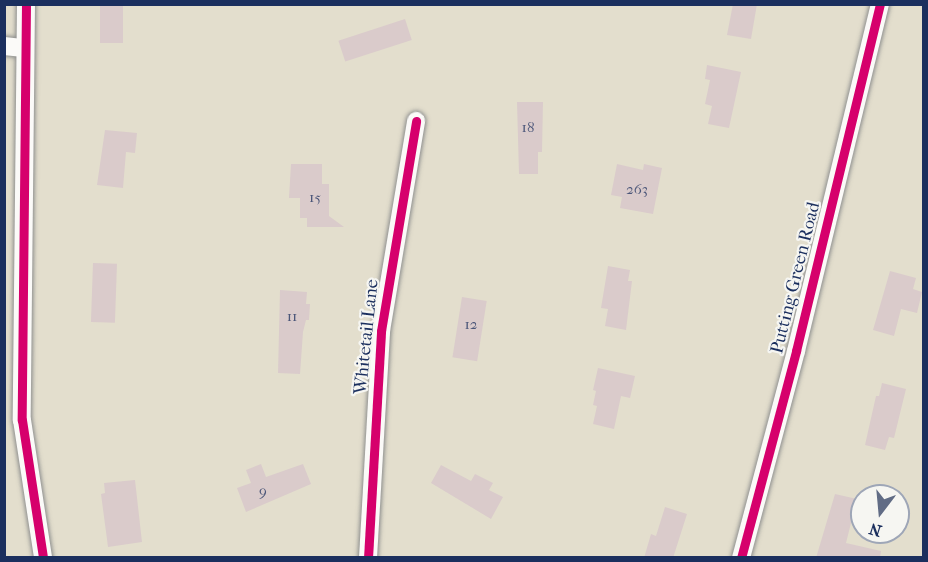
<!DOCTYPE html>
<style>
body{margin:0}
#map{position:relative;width:928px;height:562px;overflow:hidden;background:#e3decd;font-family:"IM FELL French Canon",serif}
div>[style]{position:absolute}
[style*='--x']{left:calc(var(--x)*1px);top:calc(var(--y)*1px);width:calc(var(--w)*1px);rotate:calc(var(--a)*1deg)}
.building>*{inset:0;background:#dacbcb;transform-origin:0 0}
.roads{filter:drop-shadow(0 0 2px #8f908f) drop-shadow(0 0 2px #8f908f)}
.minor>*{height:18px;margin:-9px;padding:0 9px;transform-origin:9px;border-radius:9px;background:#fbfaf8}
.cycleway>*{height:9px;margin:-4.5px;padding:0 4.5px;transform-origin:4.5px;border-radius:4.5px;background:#d6006c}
span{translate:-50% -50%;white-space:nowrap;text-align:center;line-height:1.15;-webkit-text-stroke:4.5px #f6f6f2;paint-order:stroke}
.number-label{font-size:15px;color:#4b5679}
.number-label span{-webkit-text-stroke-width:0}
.street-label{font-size:18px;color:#1b2f5e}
.frame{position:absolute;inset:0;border:6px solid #1b2f5e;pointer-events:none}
.north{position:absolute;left:850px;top:484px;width:60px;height:60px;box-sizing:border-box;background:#f6f6f2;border:2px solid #9ea6b7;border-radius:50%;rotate:196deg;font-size:16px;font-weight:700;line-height:24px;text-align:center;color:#1b2f5e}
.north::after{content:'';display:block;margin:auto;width:21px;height:27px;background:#616c85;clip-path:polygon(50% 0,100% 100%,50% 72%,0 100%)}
</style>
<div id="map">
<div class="building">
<div style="left:100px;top:4px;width:23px;height:39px"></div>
<div style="clip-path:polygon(733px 4px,757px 4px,751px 39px,727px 35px)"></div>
<div style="left:405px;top:19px;width:22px;height:70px;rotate:72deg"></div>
<div style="clip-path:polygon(707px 65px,741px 72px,729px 128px,708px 124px,712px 106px,705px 104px,710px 80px,705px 79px)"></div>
<div style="clip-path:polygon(517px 102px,543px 102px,542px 152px,538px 152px,538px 174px,519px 174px)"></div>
<div style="clip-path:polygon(105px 130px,137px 133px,135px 153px,126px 152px,123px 188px,97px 185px)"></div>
<div style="clip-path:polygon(291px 164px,322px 164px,322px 184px,329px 184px,329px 216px,344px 227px,307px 227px,307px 218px,300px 218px,300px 198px,289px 198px)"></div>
<div style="clip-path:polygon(617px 164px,643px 170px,644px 164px,662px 168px,653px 214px,620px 208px,622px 197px,611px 195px)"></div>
<div style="left:93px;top:263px;width:24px;height:59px;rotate:2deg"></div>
<div style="clip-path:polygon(608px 266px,630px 270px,628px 281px,632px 281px,626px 330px,605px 326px,608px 309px,601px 308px)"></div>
<div style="clip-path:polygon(890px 271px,916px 278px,913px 289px,922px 292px,917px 313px,901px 309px,894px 336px,873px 330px)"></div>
<div style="clip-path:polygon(280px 290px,307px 292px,306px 304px,310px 304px,309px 320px,306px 320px,303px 332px,300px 374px,278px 373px)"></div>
<div style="left:462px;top:297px;width:25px;height:61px;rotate:9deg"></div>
<div style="clip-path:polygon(598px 368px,635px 376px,630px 398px,621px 396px,614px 429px,593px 424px,597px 406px,593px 405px,596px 391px,593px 390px)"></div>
<div style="clip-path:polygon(882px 383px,906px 389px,894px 438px,889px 437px,885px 450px,865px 445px,876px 396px,879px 396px)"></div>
<div style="clip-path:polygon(261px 464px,266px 477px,303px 464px,311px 484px,246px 512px,237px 488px,251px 483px,246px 470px)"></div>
<div style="clip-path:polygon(441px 465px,471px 481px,475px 474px,493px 483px,489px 490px,503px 497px,491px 519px,431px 483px)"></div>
<div style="clip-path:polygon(135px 480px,142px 542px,108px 547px,101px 494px,105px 493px,104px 483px)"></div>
<div style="clip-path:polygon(835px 494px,857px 499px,846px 543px,881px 551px,880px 558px,816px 558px)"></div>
<div style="clip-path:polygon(665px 507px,687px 514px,673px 558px,644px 558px,651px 534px,656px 536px)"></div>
</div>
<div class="roads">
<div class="minor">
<div style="--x:26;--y:4;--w:416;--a:90.6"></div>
<div style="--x:22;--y:420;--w:140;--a:81.3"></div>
<div style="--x:4;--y:46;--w:20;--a:6"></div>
<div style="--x:368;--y:558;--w:227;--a:-86.7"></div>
<div style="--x:381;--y:331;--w:213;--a:-80.5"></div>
<div style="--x:741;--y:558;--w:214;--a:-75.1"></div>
<div style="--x:796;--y:351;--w:357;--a:-76.4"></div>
</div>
</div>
<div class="cycleway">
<div style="--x:26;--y:4;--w:416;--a:90.6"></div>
<div style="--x:22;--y:420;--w:140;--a:81.3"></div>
<div style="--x:368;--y:558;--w:227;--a:-86.7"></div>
<div style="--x:381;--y:331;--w:213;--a:-80.5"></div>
<div style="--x:741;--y:558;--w:214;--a:-75.1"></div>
<div style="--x:796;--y:351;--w:357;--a:-76.4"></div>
</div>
<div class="number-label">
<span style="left:528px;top:128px">18</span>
<span style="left:637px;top:190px">263</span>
<span style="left:315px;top:198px">15</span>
<span style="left:292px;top:317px">11</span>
<span style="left:471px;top:325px">12</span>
<span style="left:263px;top:492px">9</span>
</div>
<div class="street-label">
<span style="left:796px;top:278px;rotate:-76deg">Putting Green Road</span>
<span style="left:367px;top:337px;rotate:-84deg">Whitetail Lane</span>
</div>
<div class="frame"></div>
<div class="north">N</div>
</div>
